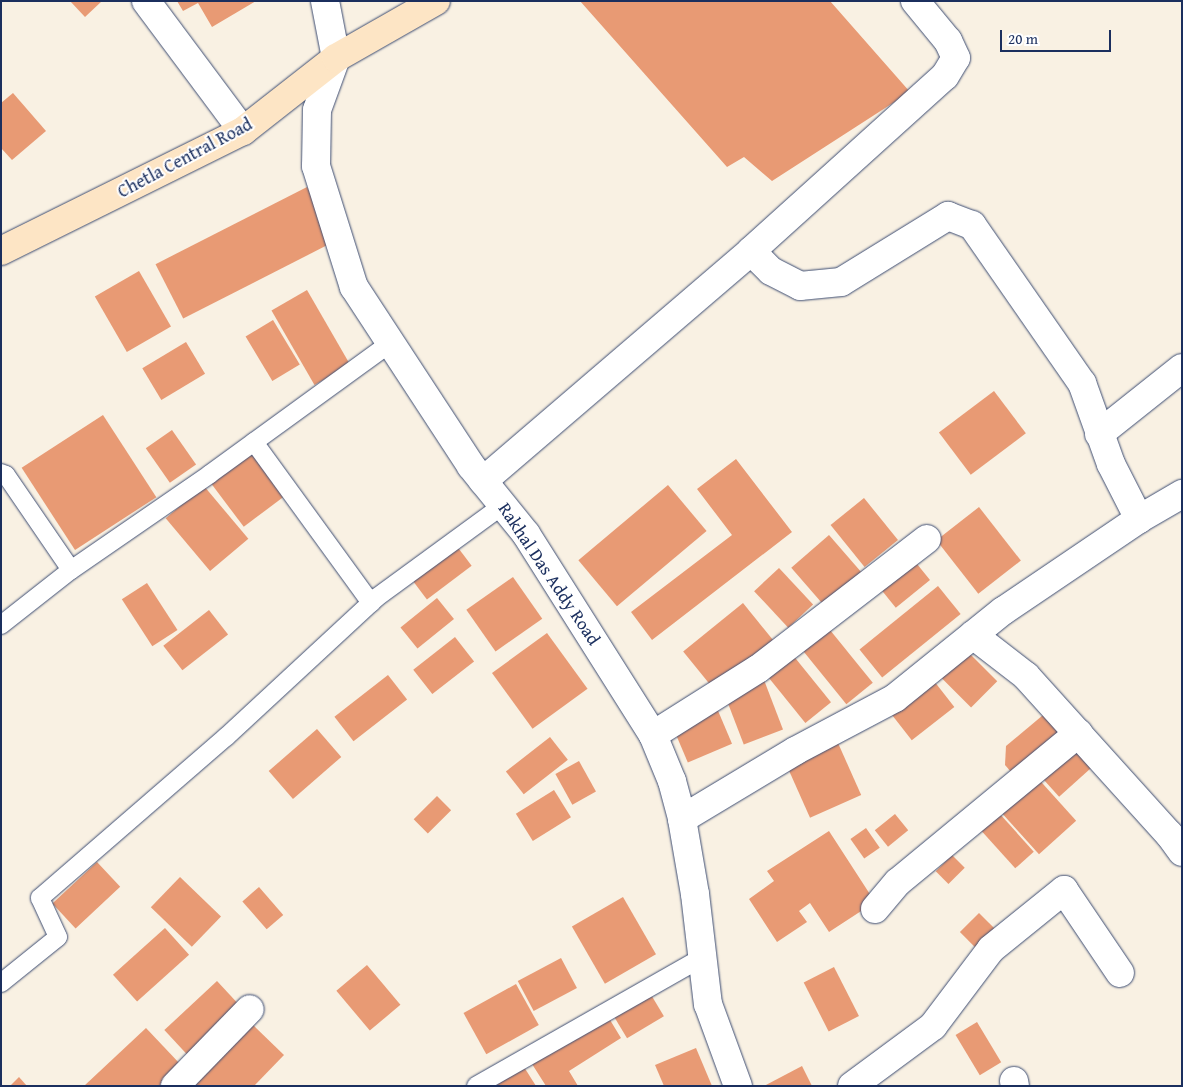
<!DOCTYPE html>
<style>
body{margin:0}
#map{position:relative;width:1183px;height:1087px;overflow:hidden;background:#f9f1e3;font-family:"Gentium Book Plus",serif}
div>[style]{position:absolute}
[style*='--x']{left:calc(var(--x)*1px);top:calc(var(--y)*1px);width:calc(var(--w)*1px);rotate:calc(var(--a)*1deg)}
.building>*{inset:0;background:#e89a74;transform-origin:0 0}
.roads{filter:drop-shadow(0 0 1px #3c4c72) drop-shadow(0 0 1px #3c4c72)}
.service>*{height:18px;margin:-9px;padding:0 9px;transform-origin:9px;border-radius:9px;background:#fff}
.minor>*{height:28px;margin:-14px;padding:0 14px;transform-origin:14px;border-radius:14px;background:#fff}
.tertiary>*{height:28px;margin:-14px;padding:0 14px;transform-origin:14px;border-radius:14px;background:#fff}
.secondary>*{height:28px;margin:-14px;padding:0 14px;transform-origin:14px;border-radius:14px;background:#fde5c5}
span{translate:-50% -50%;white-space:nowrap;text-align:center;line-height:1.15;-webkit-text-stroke:4px #fff;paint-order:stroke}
.street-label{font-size:18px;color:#1b2f5e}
.frame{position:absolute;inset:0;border:2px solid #1b2f5e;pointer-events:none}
.scale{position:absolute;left:1000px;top:30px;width:111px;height:22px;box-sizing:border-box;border:2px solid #1b2f5e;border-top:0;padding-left:6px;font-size:15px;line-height:18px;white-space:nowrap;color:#1b2f5e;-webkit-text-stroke:4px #fff;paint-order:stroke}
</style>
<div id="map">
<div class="building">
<div style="clip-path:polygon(70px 1px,102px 1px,85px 17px)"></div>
<div style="clip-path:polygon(177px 1px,256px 1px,212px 27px,198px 3px,183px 11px)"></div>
<div style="clip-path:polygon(580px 1px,830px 1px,910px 92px,772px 181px,744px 157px,727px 167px)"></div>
<div style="clip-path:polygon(13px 93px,46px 131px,12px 160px,1px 148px,1px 103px)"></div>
<div style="left:307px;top:187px;width:61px;height:170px;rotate:63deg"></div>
<div style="left:139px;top:271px;width:64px;height:51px;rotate:60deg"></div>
<div style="left:307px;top:290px;width:86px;height:41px;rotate:60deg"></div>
<div style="left:273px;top:320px;width:52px;height:32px;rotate:59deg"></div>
<div style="left:186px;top:342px;width:37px;height:51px;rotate:59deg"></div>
<div style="left:994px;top:391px;width:53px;height:69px;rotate:53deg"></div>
<div style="left:103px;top:415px;width:98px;height:97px;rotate:57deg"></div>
<div style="left:172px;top:430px;width:42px;height:32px;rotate:55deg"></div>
<div style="left:254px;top:449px;width:56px;height:55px;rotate:53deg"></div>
<div style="clip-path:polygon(736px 459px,792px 532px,652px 640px,631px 612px,732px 535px,697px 489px)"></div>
<div style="left:668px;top:485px;width:60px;height:117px;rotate:50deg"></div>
<div style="left:204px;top:486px;width:69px;height:50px;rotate:50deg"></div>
<div style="left:864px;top:498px;width:54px;height:43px;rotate:51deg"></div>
<div style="left:979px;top:507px;width:68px;height:54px;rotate:52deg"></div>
<div style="left:829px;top:535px;width:49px;height:50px;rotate:49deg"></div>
<div style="left:456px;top:545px;width:26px;height:56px;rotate:53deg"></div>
<div style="left:913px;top:559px;width:27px;height:44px;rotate:51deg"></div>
<div style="left:779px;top:568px;width:50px;height:34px;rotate:47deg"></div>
<div style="left:513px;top:577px;width:51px;height:57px;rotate:55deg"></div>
<div style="left:147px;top:583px;width:56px;height:30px;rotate:57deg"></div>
<div style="left:938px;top:586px;width:36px;height:101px;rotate:51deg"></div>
<div style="left:437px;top:598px;width:27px;height:47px;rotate:51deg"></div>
<div style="left:743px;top:603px;width:50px;height:77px;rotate:51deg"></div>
<div style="left:209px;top:610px;width:31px;height:58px;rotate:52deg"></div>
<div style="left:830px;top:630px;width:68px;height:34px;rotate:51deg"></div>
<div style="left:547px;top:633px;width:69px;height:68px;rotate:54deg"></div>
<div style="left:455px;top:637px;width:31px;height:53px;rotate:52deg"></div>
<div style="left:964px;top:648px;width:47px;height:37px;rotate:45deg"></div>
<div style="left:792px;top:654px;width:62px;height:33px;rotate:51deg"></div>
<div style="left:388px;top:675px;width:31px;height:68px;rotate:52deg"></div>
<div style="left:764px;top:680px;width:53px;height:42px;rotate:69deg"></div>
<div style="left:934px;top:681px;width:33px;height:54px;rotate:52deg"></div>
<div style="left:716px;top:706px;width:41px;height:48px;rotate:67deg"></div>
<div style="clip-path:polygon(1049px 710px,1071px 736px,1018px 780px,1005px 765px,1006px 746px)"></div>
<div style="left:317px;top:729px;width:37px;height:64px;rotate:49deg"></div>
<div style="left:550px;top:737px;width:29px;height:56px;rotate:52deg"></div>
<div style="left:838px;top:743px;width:57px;height:56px;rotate:66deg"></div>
<div style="left:1073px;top:748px;width:27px;height:43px;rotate:48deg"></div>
<div style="left:579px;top:761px;width:35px;height:27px;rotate:61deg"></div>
<div style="left:1034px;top:774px;width:63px;height:50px;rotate:48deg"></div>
<div style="left:554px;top:790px;width:32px;height:45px;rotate:58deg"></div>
<div style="left:437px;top:796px;width:20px;height:33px;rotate:45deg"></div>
<div style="left:999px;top:813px;width:52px;height:25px;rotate:48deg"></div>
<div style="left:895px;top:814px;width:21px;height:26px;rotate:51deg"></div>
<div style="left:866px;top:828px;width:24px;height:19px;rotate:55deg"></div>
<div style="clip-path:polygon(829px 831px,875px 902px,829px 932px,810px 903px,799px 911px,807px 922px,777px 942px,749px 899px,774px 881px,767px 871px)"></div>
<div style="left:952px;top:855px;width:18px;height:23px;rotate:45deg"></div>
<div style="left:97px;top:862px;width:34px;height:61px;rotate:47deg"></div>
<div style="left:180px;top:877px;width:57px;height:42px;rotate:44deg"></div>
<div style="left:259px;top:887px;width:37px;height:22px;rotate:49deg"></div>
<div style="left:623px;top:897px;width:66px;height:59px;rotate:60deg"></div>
<div style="left:979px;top:913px;width:33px;height:27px;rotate:45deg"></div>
<div style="left:165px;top:928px;width:36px;height:70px;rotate:48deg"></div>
<div style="left:561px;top:958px;width:34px;height:49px;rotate:62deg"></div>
<div style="left:367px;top:965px;width:52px;height:40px;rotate:50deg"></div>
<div style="left:834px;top:967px;width:55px;height:34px;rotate:63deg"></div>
<div style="left:217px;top:981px;width:33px;height:72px;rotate:47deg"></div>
<div style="left:516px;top:984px;width:47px;height:60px;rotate:61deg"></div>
<div style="left:650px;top:993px;width:27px;height:43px;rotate:59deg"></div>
<div style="clip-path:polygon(607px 1015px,621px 1038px,569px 1071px,578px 1086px,546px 1086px,532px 1064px)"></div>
<div style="clip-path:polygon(250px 1022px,284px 1055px,254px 1086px,186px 1086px)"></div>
<div style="left:977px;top:1022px;width:47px;height:25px;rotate:59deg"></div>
<div style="clip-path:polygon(146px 1028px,181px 1065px,159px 1086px,84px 1086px)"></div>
<div style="clip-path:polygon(696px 1048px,712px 1086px,664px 1086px,655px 1065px)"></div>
<div style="clip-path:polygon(802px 1066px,812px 1086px,764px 1086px)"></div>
<div style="clip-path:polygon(524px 1067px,536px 1086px,495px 1086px)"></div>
<div style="clip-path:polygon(19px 1077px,27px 1086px,10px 1086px)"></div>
</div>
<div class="roads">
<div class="service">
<div style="--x:254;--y:442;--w:199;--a:54"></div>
<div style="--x:1;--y:473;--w:5;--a:22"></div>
<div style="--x:6;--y:475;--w:115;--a:55.6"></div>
<div style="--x:1;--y:625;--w:89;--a:-38.2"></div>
<div style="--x:71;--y:570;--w:169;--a:-34.6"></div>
<div style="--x:210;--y:474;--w:223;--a:-36"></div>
<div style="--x:1;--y:983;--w:73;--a:-38.9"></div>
<div style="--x:58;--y:937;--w:43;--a:-114.8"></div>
<div style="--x:40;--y:898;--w:246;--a:-40.9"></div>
<div style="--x:226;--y:737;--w:205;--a:-42.8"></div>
<div style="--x:376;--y:598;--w:157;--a:-36.2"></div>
<div style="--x:476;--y:1086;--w:261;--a:-29.6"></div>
</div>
<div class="minor">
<div style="--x:146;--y:1;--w:162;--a:53.3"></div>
<div style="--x:336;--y:58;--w:55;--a:110.1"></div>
<div style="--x:317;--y:110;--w:56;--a:91"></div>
<div style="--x:316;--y:166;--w:127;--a:72.6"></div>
<div style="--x:354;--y:287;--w:214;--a:56.8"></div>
<div style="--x:471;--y:466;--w:87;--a:51"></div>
<div style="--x:526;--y:534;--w:238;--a:57.7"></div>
<div style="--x:653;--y:735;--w:50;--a:67.6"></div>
<div style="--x:672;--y:781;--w:39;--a:75"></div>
<div style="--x:682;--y:819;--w:76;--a:80.2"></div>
<div style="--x:695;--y:894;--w:111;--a:83.3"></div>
<div style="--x:708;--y:1004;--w:87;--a:69.9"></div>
<div style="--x:751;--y:251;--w:28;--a:45"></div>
<div style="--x:771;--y:271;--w:33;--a:27"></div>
<div style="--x:800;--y:286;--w:41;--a:-5.6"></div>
<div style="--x:841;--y:282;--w:126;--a:-31.7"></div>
<div style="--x:948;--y:216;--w:26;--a:21"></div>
<div style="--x:972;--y:225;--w:193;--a:55.2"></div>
<div style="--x:1082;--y:383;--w:86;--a:70.3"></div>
<div style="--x:1111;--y:464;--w:62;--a:63"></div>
<div style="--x:1099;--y:434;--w:106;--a:-38.5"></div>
<div style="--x:483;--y:481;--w:353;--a:-40.6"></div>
<div style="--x:751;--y:251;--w:261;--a:-42.1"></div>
<div style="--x:945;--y:76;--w:21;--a:-59"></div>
<div style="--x:956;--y:58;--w:19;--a:-115"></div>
<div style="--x:948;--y:41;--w:52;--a:-129.5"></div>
<div style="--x:973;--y:635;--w:67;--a:37.7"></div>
<div style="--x:1026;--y:676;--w:213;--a:47.9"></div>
<div style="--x:1169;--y:834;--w:22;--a:54"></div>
<div style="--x:653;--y:735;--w:124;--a:-32.2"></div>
<div style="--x:758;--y:669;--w:213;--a:-37.6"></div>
<div style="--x:682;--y:819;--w:132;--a:-31"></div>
<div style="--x:795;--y:751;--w:113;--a:-27.9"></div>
<div style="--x:895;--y:698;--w:139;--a:-38.9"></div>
<div style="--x:1003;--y:611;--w:164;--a:-34.1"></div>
<div style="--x:1139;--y:519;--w:50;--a:-30.2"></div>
<div style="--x:875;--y:909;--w:35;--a:-50"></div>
<div style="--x:898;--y:882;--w:234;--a:-39.5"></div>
<div style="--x:1014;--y:1081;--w:5;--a:79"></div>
<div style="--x:175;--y:1086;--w:107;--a:-45.8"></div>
<div style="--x:852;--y:1086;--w:101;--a:-36.5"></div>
<div style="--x:933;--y:1026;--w:96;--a:-53"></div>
<div style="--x:991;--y:949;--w:94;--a:-38.9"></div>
<div style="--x:1064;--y:890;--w:100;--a:56"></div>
</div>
<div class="tertiary">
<div style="--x:325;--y:1;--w:58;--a:79.1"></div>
</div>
<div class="secondary">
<div style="--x:1;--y:251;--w:270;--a:-26.4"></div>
<div style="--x:243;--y:131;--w:118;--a:-38.1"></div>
<div style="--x:336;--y:58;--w:115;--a:-29.7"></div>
</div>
</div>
<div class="street-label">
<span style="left:185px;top:158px;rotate:-28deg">Chetla Central Road</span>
<span style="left:549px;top:574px;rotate:56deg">Rakhal Das Addy Road</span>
</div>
<div class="frame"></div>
<div class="scale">20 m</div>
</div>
